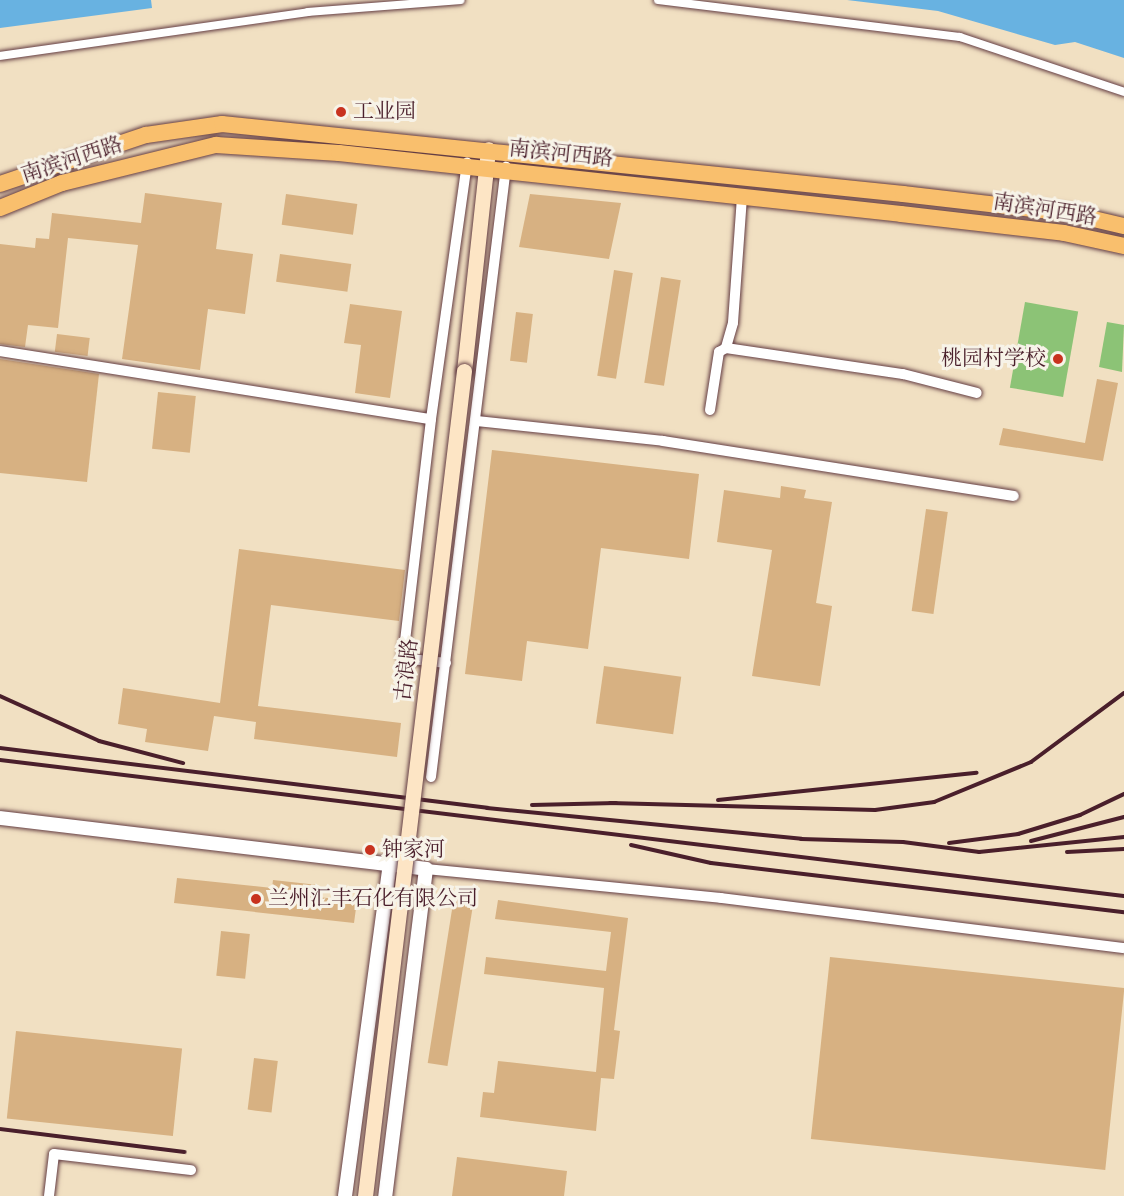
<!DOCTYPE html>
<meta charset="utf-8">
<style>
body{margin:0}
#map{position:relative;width:1124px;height:1196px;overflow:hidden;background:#f1e0c2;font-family:Cardo,"Noto Serif SC",serif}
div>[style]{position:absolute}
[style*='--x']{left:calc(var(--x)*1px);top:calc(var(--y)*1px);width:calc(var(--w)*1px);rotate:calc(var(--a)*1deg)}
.green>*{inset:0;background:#8cc376;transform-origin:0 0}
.water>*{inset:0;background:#68b2e1}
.building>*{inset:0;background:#d7b182;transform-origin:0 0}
.roads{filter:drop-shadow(0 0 2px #633c42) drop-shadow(0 0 2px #633c42)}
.pedestrian>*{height:8px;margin:-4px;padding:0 4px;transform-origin:4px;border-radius:4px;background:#fff}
.minor>*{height:10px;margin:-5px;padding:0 5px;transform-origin:5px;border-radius:5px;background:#fff}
.tertiary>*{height:14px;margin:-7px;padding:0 7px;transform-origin:7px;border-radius:7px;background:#fff}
.secondary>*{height:15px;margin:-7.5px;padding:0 7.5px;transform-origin:7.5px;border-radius:7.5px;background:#fde5c5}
.trunk>*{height:16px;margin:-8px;padding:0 8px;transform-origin:8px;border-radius:8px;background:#f9bf6d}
.rail>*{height:4px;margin:-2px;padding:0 2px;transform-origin:2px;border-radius:2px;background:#4a1f2b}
.bridges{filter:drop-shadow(0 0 2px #633c42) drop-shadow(0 0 2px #633c42)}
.secondary-bridge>*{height:15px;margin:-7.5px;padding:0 7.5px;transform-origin:7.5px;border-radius:7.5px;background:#fde5c5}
.dots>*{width:16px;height:16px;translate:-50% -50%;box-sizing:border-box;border:3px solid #f7f3e8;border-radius:50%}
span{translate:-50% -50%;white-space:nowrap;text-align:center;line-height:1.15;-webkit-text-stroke:6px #f7f3e8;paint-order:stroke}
.poi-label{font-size:21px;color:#4a1f2b}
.left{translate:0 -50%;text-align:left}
.right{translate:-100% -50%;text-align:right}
.street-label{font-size:21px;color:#4a1f2b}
</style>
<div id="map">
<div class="green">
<div style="left:1025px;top:302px;width:54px;height:87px;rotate:10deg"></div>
<div style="clip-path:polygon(1107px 322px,1124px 325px,1122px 372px,1099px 367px)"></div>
</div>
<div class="water">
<div style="clip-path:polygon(0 0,151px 0,152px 8px,0 28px)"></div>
<div style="clip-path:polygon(847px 0,1124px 0,1124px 58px,1075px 42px,1055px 45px,938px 11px)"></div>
</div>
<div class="building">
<div style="clip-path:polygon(145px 193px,222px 203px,216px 249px,253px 254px,245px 314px,208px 309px,200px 370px,122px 359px,138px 245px,68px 238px,58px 328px,28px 325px,25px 347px,0 344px,0 244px,35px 248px,36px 238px,49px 239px,52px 213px,141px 223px)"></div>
<div style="left:286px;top:194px;width:72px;height:31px;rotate:8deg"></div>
<div style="clip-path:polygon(530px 194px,621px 203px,609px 259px,519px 247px)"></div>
<div style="left:280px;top:254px;width:72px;height:28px;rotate:8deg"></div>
<div style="left:614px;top:270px;width:19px;height:107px;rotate:9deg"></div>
<div style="left:661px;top:277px;width:20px;height:107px;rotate:9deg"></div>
<div style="clip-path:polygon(350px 304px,402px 311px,390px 398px,355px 393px,361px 345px,344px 343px)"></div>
<div style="left:516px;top:312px;width:17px;height:49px;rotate:7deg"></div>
<div style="left:57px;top:334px;width:33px;height:18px;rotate:7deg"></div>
<div style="clip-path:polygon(0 359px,99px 374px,87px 482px,0 473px)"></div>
<div style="clip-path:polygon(1097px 379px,1118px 383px,1103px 461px,999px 445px,1003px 428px,1085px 443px)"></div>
<div style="left:158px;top:392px;width:38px;height:57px;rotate:6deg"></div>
<div style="clip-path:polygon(492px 450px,699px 474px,689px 559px,601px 548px,588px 649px,527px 641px,522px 681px,465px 674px)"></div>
<div style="clip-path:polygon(781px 486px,806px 490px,804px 498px,832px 502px,816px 603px,832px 606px,820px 686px,752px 676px,772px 550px,717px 542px,724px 490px,780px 498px)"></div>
<div style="left:926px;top:509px;width:22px;height:103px;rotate:8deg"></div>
<div style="clip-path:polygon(239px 549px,405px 570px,399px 621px,271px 605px,258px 706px,401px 723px,397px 757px,254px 739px,256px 722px,214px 716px,208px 751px,145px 742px,147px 729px,118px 724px,123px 688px,220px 703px)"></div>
<div style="left:604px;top:666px;width:78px;height:58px;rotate:8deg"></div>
<div style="clip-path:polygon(177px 878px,272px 888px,273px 880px,318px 885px,317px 897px,357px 901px,354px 923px,174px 903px)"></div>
<div style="left:454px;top:897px;width:20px;height:168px;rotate:9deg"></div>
<div style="clip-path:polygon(498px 900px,628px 918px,614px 1030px,620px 1031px,614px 1079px,601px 1078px,596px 1131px,480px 1117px,483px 1092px,494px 1093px,498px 1061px,596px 1072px,604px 988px,484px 974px,486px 957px,606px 971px,611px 932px,495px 919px)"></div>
<div style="left:221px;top:931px;width:29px;height:45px;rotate:6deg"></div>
<div style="left:830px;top:957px;width:296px;height:183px;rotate:6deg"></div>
<div style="left:16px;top:1031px;width:167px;height:88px;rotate:6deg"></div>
<div style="left:254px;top:1058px;width:24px;height:52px;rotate:7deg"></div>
<div style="clip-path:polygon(457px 1157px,567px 1171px,564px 1196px,452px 1196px)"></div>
</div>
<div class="roads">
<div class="pedestrian">
<div style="--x:658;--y:0;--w:304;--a:7"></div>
<div style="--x:960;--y:37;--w:173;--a:18.5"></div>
<div style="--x:0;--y:56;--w:311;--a:-8.1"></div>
<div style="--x:308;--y:12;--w:153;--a:-4.5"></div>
</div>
<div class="minor">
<div style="--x:742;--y:197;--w:126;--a:94.1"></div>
<div style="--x:733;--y:323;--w:26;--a:106"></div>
<div style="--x:726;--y:348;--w:179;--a:8.4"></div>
<div style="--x:903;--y:374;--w:76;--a:14.4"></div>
<div style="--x:0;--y:351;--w:436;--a:9"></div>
<div style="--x:710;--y:410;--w:59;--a:-81.2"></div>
<div style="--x:719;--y:352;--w:8;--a:-30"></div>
<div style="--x:477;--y:421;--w:187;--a:6.1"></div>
<div style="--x:663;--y:441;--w:355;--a:8.9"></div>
<div style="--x:446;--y:663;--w:43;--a:-173.4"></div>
<div style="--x:403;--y:658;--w:241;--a:-83.3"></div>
<div style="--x:431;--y:419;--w:259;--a:-82"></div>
<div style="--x:431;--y:777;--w:615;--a:-82.99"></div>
<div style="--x:426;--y:869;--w:296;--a:5.6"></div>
<div style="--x:721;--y:898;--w:406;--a:7.1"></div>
<div style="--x:49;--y:1196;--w:42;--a:-83.2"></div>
<div style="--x:54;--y:1154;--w:138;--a:6.7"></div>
</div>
<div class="tertiary">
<div style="--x:0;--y:818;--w:429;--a:6.8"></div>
<div style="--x:426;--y:869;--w:330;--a:97.1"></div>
<div style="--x:345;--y:1196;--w:335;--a:-82.3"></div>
</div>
<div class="secondary">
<div style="--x:464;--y:371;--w:223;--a:-83.8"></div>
</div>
<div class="trunk">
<div style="--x:0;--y:184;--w:154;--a:-18.6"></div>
<div style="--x:146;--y:135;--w:77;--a:-8.2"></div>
<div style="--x:222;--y:124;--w:685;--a:5.87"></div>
<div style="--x:903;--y:194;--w:166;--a:6.6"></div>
<div style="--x:1068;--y:213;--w:57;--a:13.1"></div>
<div style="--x:0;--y:208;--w:67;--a:-22"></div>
<div style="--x:62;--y:183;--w:159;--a:-13.9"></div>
<div style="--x:216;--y:145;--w:123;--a:3.7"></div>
<div style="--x:339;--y:153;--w:565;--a:6.19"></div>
<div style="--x:901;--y:214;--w:164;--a:6.6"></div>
<div style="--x:1064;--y:233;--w:61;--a:12.2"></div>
</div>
</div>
<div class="rail">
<div style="--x:0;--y:696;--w:109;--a:24.4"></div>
<div style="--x:99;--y:741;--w:87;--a:14.7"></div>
<div style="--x:0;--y:748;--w:491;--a:7"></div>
<div style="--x:487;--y:808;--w:316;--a:5.6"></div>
<div style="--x:801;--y:839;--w:102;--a:1.7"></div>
<div style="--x:903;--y:842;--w:77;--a:7.5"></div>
<div style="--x:979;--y:852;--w:146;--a:-5.9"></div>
<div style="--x:0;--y:760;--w:1132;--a:6.9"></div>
<div style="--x:718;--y:800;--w:260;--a:-6"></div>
<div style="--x:610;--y:803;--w:265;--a:1.5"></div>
<div style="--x:875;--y:810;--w:60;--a:-7.7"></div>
<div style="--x:934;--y:802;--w:105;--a:-22.4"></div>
<div style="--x:1031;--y:762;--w:116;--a:-36.6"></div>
<div style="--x:532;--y:805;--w:84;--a:-1.4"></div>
<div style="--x:1031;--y:841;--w:96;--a:-14.5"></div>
<div style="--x:949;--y:843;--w:70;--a:-7.4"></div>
<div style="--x:1018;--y:834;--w:65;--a:-17"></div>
<div style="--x:1080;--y:815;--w:49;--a:-25.5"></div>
<div style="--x:631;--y:845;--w:82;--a:12.7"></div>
<div style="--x:711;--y:863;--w:416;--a:6.8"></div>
<div style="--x:1067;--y:852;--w:57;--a:-3"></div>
<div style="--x:0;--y:1129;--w:186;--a:7.1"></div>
</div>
<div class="bridges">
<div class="secondary-bridge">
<div style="--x:365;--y:1196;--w:831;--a:-83.16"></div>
</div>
</div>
<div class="dots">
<div style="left:341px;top:112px;background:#c8321e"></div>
<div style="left:1058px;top:359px;background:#c8321e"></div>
<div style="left:370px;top:850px;background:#c8321e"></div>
<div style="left:256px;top:899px;background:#c8321e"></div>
</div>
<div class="poi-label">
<span class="left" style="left:353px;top:112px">工业园</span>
<span class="right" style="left:1046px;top:359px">桃园村学校</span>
<span class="left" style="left:382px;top:850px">钟家河</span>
<span class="left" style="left:268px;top:899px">兰州汇丰石化有限公司</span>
</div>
<div class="street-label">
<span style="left:561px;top:154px;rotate:6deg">南滨河西路</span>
<span style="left:72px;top:160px;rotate:-18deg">南滨河西路</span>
<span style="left:1045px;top:210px;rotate:9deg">南滨河西路</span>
<span style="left:407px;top:670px;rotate:-83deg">古浪路</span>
</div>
</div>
